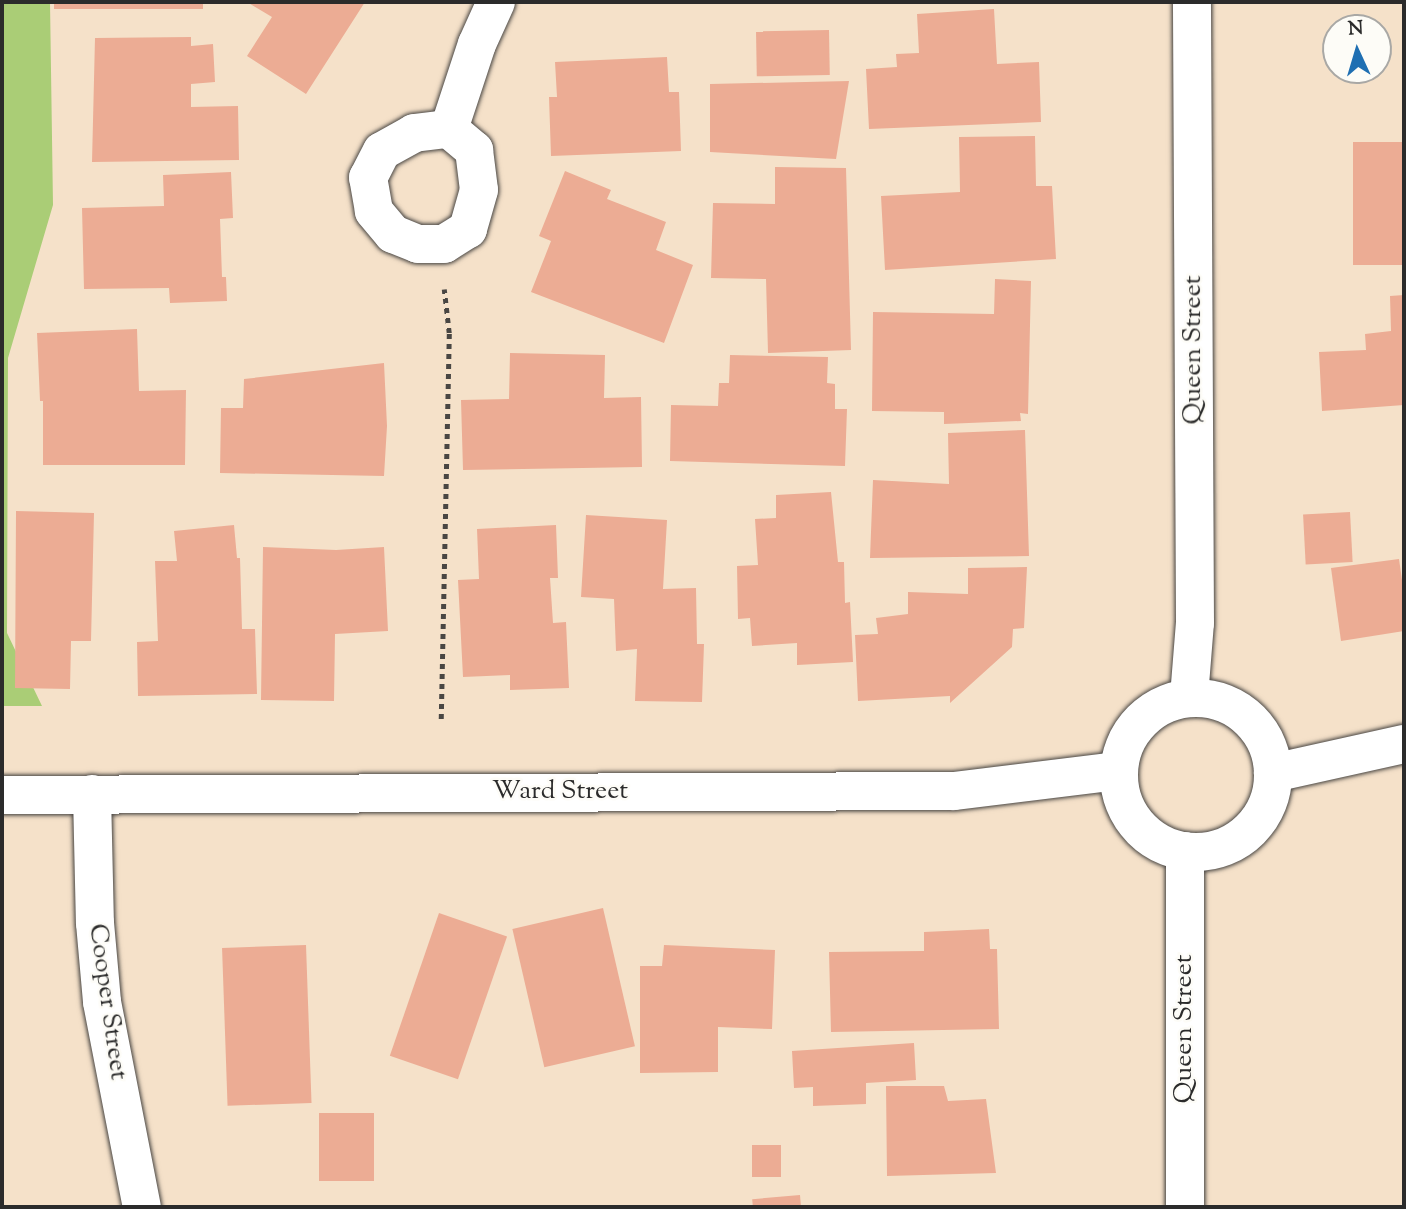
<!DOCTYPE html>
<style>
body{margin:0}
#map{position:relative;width:1406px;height:1209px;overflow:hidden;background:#f5e1c9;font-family:"Sorts Mill Goudy",serif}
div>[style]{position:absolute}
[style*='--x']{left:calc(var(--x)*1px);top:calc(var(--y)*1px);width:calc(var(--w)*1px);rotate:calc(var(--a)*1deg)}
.green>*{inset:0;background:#aacd76}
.building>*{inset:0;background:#ecac94;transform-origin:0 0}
.path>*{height:4.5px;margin-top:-2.25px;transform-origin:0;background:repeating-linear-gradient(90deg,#494643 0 5px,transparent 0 10px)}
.roads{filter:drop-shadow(0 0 2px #494643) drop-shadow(0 0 2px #494643)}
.street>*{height:38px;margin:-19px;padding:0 19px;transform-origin:19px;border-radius:19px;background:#fff}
.secondary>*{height:38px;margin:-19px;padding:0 19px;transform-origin:19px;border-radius:19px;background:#fff}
.secondary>.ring{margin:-19px;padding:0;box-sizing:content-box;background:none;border:38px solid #fff;border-radius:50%}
span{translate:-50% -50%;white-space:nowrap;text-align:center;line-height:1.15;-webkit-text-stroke:5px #fdfcf7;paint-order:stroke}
.street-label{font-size:26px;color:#2b2b2b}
.frame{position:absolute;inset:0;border:4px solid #2b2b2b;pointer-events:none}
.north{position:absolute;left:1322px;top:14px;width:70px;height:70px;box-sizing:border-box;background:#fdfcf7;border:2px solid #a9a8a5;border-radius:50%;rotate:356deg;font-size:19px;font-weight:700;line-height:28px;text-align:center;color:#2b2b2b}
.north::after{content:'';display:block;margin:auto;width:24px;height:32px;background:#1f6fb2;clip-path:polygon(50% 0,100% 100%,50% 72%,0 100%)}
</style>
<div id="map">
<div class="green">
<div style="clip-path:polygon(2px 2px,50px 2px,53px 205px,8px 358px,7px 633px,42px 706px,2px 706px)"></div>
</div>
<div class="building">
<div style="left:54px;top:2px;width:149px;height:7px"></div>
<div style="clip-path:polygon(247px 2px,365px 2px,306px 94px,247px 56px,272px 17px)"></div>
<div style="clip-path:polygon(994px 9px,997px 64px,1039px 62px,1041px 122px,869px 129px,866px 69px,897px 67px,896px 54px,919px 53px,917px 14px)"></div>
<div style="left:829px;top:30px;width:45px;height:73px;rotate:89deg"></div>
<div style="clip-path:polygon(191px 37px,191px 46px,213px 44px,215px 82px,191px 84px,191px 107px,238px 106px,239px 160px,92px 162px,95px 38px)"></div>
<div style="clip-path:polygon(667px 57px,669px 92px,679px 92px,681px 151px,551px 156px,549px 97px,557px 97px,555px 62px)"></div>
<div style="clip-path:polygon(849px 81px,836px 159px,710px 152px,710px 84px)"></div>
<div style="clip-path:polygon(1035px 136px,1036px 186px,1052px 186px,1056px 259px,885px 270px,881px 196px,960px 192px,959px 137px)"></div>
<div style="left:1353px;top:142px;width:51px;height:123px"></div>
<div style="clip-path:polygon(775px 167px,846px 168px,851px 350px,768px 353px,766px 279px,711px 278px,713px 203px,775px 204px)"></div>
<div style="clip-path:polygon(565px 171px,611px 190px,607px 199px,666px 222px,656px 250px,693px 265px,664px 343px,531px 292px,551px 241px,539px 236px)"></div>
<div style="clip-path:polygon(231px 172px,233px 218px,220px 219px,222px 277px,226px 277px,227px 301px,170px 303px,169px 288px,84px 289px,82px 208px,164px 206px,163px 175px)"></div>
<div style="clip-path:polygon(995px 279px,1031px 281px,1028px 414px,1020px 413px,1021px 421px,944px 424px,944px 412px,872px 411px,873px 312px,994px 314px)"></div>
<div style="clip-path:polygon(1404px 295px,1404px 405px,1322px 411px,1319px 352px,1366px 350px,1365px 334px,1391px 331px,1390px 296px)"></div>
<div style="clip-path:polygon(137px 329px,139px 391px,186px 390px,185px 465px,43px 465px,43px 401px,40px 401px,37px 333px)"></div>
<div style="clip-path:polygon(510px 353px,605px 355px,604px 398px,641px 397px,642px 467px,463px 470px,461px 400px,509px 399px)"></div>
<div style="clip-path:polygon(730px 355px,828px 357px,827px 383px,835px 384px,835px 409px,847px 409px,845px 466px,670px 461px,671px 405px,718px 406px,719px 383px,729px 383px)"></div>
<div style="clip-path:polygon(384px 363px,387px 426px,384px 476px,220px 473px,221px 408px,243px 408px,244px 379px)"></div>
<div style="clip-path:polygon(1025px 430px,1029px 556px,870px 558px,873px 480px,949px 484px,948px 433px)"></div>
<div style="clip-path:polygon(831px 492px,838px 562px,844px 562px,845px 603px,850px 602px,853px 662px,797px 665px,797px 643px,752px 646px,750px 618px,738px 619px,737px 566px,758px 565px,755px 519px,776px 518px,776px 495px)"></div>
<div style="clip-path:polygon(16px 511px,94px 513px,91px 641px,71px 641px,70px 689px,15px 688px)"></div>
<div style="left:1350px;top:512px;width:50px;height:47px;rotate:87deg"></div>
<div style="clip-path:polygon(586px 515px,667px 520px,663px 589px,696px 588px,697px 644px,704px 644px,702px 702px,635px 701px,637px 649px,616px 651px,614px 599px,581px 597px)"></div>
<div style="clip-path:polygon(234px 525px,237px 558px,240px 558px,242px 629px,255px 629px,257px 694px,138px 696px,137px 642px,158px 641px,155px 561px,177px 561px,174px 531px)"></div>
<div style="clip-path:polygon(556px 525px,558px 578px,550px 578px,553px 623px,566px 622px,569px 688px,510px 690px,510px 675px,463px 677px,458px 580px,479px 579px,477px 529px)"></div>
<div style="clip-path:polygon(263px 547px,336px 550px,384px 547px,388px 631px,335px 634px,334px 701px,261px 700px)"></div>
<div style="clip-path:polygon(1399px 559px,1404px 594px,1404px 631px,1341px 641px,1331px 568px)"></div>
<div style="clip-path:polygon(1027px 567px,1024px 628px,1013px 629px,1012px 647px,950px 703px,950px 696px,858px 701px,855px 635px,878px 634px,876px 618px,908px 614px,908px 592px,968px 594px,968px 568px)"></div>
<div style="left:603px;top:908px;width:142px;height:93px;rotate:77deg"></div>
<div style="left:439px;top:913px;width:72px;height:151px;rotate:19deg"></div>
<div style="clip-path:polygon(989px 929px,990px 949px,997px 949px,999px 1029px,831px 1032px,829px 952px,924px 951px,924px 932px)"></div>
<div style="left:306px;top:945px;width:158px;height:84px;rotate:88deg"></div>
<div style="clip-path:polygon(664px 945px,775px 950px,772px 1029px,718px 1027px,718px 1072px,640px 1073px,640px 966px,662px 966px)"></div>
<div style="clip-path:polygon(914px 1043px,916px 1080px,866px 1083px,866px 1104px,813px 1106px,813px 1087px,794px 1088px,792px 1051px)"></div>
<div style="clip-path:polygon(886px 1086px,944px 1086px,948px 1101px,986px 1099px,996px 1173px,887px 1176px)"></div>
<div style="left:374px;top:1113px;width:68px;height:55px;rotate:90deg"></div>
<div style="left:781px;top:1145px;width:32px;height:29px;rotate:90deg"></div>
<div style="left:800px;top:1195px;width:12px;height:48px;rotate:85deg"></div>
</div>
<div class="path">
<div style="--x:441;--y:719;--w:386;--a:-88.8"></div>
<div style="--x:449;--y:333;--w:44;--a:-96.5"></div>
</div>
<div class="roads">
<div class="street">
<div style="--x:449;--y:129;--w:33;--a:40"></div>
<div style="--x:474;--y:150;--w:40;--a:82.9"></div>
<div style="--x:479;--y:190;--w:41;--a:105.8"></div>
<div style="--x:468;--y:229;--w:28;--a:148"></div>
<div style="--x:444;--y:244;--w:26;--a:180"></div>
<div style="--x:418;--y:244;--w:27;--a:-158"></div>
<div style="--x:393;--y:234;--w:30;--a:-130"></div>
<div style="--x:374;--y:211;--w:34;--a:-100"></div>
<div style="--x:368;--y:178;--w:30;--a:-63"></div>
<div style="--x:382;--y:151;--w:37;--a:-29"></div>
<div style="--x:414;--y:133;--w:35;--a:-7"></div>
<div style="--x:449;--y:129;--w:89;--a:-71.8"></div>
<div style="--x:477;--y:44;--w:46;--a:-65.7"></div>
<div style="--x:92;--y:794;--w:129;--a:88.7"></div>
<div style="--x:95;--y:923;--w:79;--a:84.9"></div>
<div style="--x:102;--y:1002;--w:209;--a:79"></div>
</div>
<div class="secondary">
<div style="--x:1189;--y:697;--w:74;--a:-85.4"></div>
<div style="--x:1195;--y:623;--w:621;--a:-90.28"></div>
<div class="ring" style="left:1119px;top:698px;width:116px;height:116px"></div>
<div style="--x:1273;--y:773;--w:134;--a:-12.5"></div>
<div style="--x:2;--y:795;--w:952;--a:-0.24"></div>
<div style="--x:954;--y:791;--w:165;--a:-7"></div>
<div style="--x:1185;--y:851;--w:356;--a:90"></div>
</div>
</div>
<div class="street-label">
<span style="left:1194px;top:350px;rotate:-90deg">Queen Street</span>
<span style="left:560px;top:792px">Ward Street</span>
<span style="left:107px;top:1002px;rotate:82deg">Cooper Street</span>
<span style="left:1185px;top:1029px;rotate:-90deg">Queen Street</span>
</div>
<div class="frame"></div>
<div class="north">N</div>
</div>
